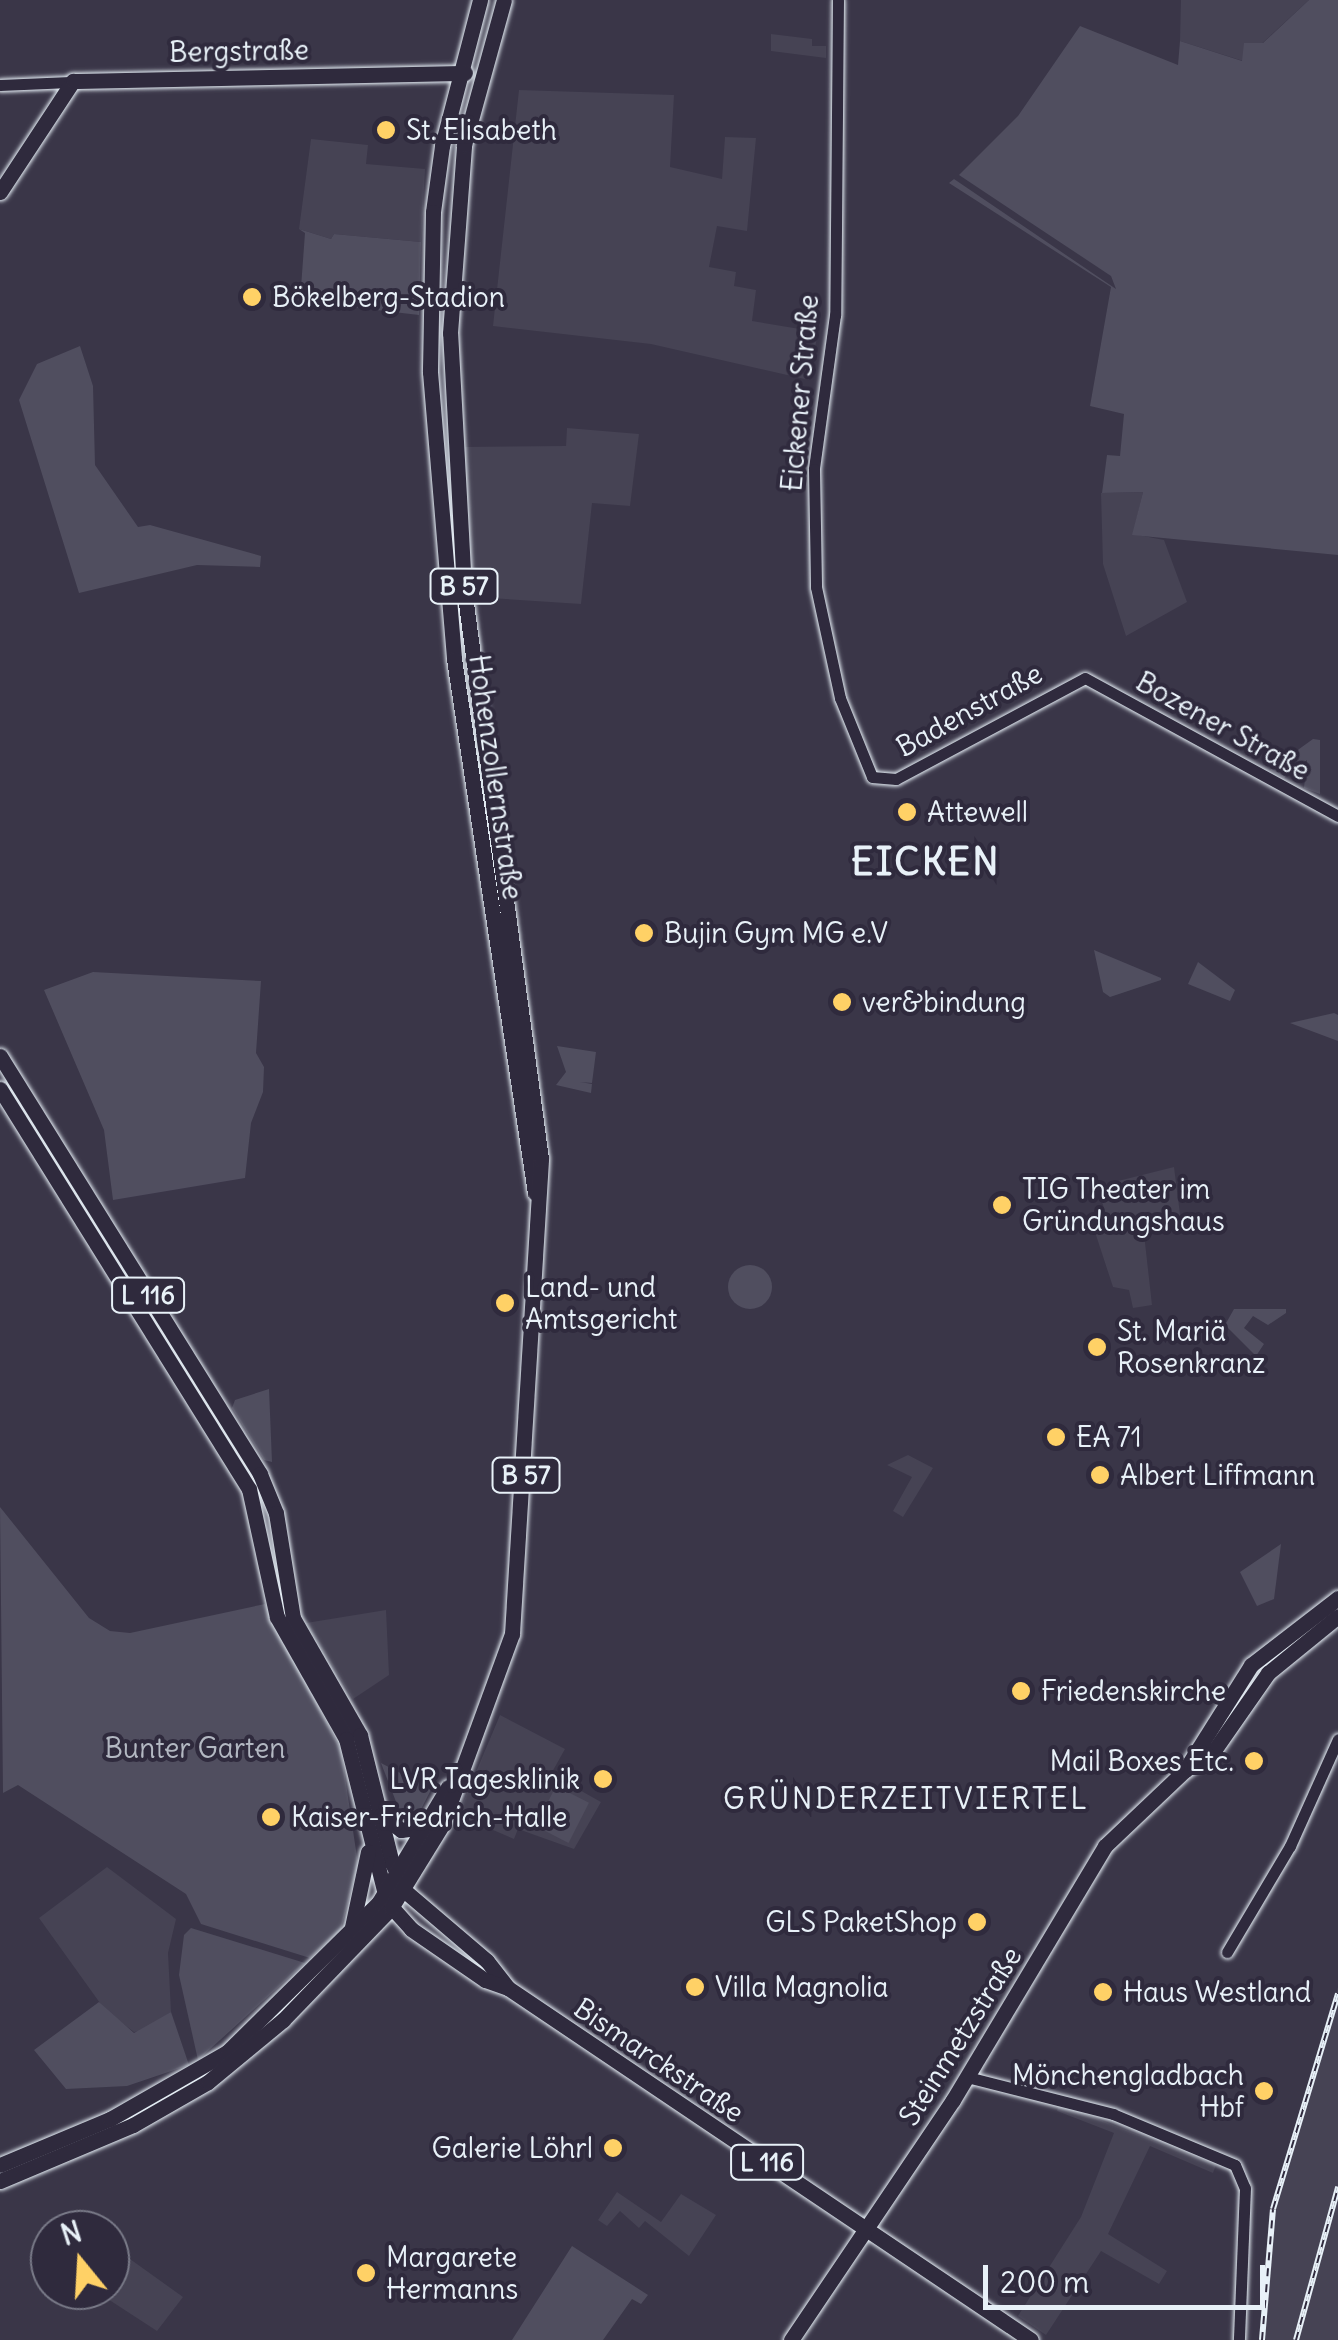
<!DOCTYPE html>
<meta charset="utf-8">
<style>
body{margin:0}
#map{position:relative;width:1338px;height:2340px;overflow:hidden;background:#3a3648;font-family:Delius,sans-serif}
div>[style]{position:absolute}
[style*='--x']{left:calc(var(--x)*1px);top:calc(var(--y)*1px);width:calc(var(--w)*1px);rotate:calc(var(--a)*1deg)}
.built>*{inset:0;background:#464354}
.green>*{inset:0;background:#504e5f;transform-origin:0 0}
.round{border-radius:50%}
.roads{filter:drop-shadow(0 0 2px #e8f1f8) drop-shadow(0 0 2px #e8f1f8)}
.minor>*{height:11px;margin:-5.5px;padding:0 5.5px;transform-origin:5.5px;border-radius:5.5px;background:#2f2a3d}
.major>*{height:15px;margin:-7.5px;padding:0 7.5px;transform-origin:7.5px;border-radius:7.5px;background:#2f2a3d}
.rail>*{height:6px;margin-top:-3px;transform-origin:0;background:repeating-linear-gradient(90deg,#2f2a3d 0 8px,#e8f1f8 0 16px);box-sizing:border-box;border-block:2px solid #e8f1f8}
.dots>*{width:28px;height:28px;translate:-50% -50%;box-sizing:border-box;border:5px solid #2f2a3d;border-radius:50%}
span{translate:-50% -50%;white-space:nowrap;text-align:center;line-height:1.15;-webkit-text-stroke:8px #2f2a3d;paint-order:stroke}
.shield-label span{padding:2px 8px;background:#2f2a3d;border:2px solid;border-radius:8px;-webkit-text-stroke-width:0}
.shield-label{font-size:25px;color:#e8f1f8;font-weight:700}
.street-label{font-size:28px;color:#e8f1f8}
.poi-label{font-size:28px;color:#e8f1f8}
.left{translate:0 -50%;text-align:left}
.right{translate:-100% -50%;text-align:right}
.park-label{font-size:28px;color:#b3b8c2}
.neighbourhood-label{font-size:30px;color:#e8f1f8;letter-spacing:2.5px}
.district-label{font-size:38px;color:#e8f1f8;font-weight:700;letter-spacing:2.5px}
.north{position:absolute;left:30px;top:2210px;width:100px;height:100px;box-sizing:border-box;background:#2f2a3d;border:2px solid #797a88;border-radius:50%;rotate:342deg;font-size:28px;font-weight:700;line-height:40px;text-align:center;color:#e8f1f8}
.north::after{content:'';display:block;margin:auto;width:35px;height:45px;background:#ffd166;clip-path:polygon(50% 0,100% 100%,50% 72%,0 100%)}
.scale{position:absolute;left:983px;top:2265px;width:282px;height:45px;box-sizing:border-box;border:5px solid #e8f1f8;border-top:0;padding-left:12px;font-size:30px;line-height:35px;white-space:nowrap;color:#e8f1f8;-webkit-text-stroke:8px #2f2a3d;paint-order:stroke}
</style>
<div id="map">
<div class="built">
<div style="clip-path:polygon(1181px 0,1309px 0,1243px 61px,1180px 41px)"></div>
<div style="clip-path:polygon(771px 34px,812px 39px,812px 46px,826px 46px,826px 58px,771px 51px)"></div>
<div style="clip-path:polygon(519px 90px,674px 95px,670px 167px,722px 179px,725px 137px,756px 138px,747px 231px,717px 226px,709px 267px,736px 272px,734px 286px,756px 290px,752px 321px,818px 332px,809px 380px,651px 344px,493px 326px)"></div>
<div style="clip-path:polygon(311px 139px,368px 145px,366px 164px,425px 169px,421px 242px,334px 234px,331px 239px,299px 229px)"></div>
<div style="clip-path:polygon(567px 428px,639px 434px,630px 506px,592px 503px,581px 604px,474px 597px,463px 447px,566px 446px)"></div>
<div style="clip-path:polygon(1143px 492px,1133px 534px,1164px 540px,1187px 602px,1126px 636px,1103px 564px,1101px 493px)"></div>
<div style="clip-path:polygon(1174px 1167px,1181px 1222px,1143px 1225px,1152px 1305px,1133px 1308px,1129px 1290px,1113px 1287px,1095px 1232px,1110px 1226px,1097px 1187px,1102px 1185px,1106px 1197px,1106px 1184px)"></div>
<div style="clip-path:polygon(908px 1455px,933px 1468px,903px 1517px,893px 1511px,912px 1477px,887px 1465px)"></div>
<div style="clip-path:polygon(386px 1610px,389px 1675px,353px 1699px,306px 1623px)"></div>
<div style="clip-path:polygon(500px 1715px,565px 1749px,551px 1774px,601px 1802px,574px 1849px,518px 1829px,514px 1839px,458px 1815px)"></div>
<div style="clip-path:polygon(107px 1867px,176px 1919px,168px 1953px,171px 2012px,148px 2030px,134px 2032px,105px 2010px,39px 1918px)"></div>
<div style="clip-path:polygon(1338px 1987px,1338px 2340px,1259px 2340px,1270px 2207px)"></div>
<div style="clip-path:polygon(1059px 2104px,1216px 2165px,1213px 2173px,1150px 2146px,1108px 2234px,1167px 2271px,1159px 2284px,1101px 2251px,1046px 2335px,1018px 2316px,1081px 2217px,1114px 2133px,1057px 2111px)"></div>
<div style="clip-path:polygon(617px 2192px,661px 2222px,681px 2194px,716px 2215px,689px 2256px,645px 2221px,639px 2228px,620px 2211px,607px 2226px,598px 2220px)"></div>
<div style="clip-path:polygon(123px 2254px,183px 2297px,157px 2331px,94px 2290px,110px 2290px,110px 2268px)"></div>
</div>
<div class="green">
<div style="clip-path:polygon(1309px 0,1338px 0,1338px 555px,1132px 535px,1143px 492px,1102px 493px,1107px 455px,1120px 456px,1124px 414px,1090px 406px,1111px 287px,949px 183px,954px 179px,1116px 289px,1111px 276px,959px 175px,1018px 116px,1080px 26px,1178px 65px,1180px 41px,1242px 61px,1244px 43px,1263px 43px)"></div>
<div style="clip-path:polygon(299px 229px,331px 239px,334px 234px,421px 242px,419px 315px,300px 301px,305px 233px)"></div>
<div style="clip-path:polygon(80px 346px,93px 386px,95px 465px,138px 527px,150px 525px,261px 556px,260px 567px,197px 565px,79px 593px,19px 400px,37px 364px)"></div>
<div style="clip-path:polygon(1313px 739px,1320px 740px,1320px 794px,1304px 788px,1307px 760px,1284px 778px,1270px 770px)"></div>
<div style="clip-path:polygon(1094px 950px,1161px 978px,1161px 980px,1110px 997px,1103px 992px)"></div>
<div style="clip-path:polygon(1198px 962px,1235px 990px,1230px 1001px,1188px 984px)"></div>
<div style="clip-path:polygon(93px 972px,261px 981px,256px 1053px,264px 1067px,263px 1092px,251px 1123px,245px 1178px,113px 1200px,104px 1130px,44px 990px)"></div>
<div style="clip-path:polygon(1338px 1015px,1338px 1041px,1290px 1023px,1334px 1013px)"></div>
<div style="clip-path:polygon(557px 1046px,596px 1052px,592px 1083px,580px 1082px,592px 1084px,591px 1093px,556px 1085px,566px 1072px)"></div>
<div class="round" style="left:728px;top:1265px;width:44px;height:44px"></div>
<div style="clip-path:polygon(1234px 1309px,1286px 1309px,1286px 1313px,1268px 1325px,1253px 1316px,1244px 1328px,1264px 1344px,1256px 1356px,1225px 1325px)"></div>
<div style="clip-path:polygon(269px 1389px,272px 1462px,264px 1460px,232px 1408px,235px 1400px)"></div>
<div style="clip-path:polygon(0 1507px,89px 1618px,110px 1631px,130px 1633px,265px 1604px,341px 1750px,358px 1864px,341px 1929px,310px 1958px,201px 1924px,186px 1894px,18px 1785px,3px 1793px)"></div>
<div style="clip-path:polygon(1281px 1544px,1274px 1599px,1257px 1606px,1240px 1572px)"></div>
<div style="clip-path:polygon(381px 1763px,404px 1775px,438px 1776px,416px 1819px,400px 1812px)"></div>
<div style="left:556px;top:1786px;width:37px;height:45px;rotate:27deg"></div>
<div style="clip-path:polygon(191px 1928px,305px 1963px,198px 2060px,179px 1975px,184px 1935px)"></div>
<div style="clip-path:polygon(99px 2002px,134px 2033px,171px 2012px,189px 2065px,127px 2086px,66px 2089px,34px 2050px)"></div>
<div style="clip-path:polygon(572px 2246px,648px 2295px,641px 2304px,632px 2299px,603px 2340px,512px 2340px)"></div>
</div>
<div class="roads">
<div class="minor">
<div style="--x:838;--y:0;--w:315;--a:90.5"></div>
<div style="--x:835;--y:315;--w:155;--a:97.8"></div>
<div style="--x:814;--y:469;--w:118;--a:89"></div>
<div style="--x:816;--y:587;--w:114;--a:77.8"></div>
<div style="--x:840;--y:698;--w:85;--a:67.9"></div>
<div style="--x:872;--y:777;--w:24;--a:5"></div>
<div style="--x:896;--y:779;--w:214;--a:-28.1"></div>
<div style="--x:1085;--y:678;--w:288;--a:28.6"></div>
<div style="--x:0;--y:85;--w:70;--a:-2.5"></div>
<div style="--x:1227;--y:1952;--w:123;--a:-59.3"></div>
<div style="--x:1290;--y:1846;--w:117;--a:-65.8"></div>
<div style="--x:967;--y:2077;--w:151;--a:14.2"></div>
<div style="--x:1113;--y:2114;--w:132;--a:22.7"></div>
<div style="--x:1235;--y:2165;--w:25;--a:67"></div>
<div style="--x:1245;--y:2188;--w:152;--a:92.3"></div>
</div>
<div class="major">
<div style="--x:480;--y:0;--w:151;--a:104.6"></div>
<div style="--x:442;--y:146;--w:67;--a:97.8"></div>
<div style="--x:433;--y:212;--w:160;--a:91.1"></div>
<div style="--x:430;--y:372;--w:288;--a:85.2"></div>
<div style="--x:454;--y:659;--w:540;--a:81.37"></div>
<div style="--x:0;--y:192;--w:133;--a:-56.7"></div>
<div style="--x:73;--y:81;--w:392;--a:-1.2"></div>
<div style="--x:0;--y:1056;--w:492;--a:58.1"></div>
<div style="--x:260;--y:1474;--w:42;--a:67.7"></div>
<div style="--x:276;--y:1513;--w:106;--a:80.8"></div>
<div style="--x:293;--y:1618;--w:135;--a:60.2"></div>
<div style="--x:360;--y:1735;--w:132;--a:76"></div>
<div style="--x:392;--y:1863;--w:32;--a:64"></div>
<div style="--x:406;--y:1892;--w:106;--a:40.4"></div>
<div style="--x:487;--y:1961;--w:34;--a:52"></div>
<div style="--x:508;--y:1988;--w:630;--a:33.94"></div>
<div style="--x:0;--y:1089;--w:471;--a:58.1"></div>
<div style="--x:249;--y:1489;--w:131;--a:77.7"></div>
<div style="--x:277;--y:1617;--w:140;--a:60.5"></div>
<div style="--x:346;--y:1739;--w:168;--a:75.9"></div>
<div style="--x:387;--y:1902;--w:36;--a:48"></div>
<div style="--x:411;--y:1929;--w:90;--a:34.6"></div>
<div style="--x:485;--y:1980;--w:24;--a:19"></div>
<div style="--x:1185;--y:1770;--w:37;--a:-35"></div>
<div style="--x:1215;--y:1749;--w:93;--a:-55.1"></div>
<div style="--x:1268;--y:1673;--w:90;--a:-39.2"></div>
<div style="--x:381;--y:1815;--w:25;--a:37"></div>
<div style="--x:401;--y:1830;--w:25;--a:-7"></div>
<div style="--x:352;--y:1927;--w:77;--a:-78"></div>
<div style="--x:0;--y:2165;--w:119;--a:-22.7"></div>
<div style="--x:110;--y:2119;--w:135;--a:-29.8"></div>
<div style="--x:227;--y:2052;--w:214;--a:-44.6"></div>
<div style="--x:379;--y:1902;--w:134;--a:-59"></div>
<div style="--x:0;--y:2181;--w:144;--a:-22.8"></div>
<div style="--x:133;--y:2125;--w:86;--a:-29.8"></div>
<div style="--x:208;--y:2082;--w:97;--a:-39.6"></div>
<div style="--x:283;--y:2020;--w:156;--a:-46"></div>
<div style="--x:391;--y:1908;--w:97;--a:-58.4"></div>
<div style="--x:442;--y:1825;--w:203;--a:-69.9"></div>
<div style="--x:512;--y:1634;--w:476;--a:-86.5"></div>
<div style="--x:541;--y:1159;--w:575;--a:-97.69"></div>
<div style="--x:464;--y:589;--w:256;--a:-93.1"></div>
<div style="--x:450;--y:333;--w:189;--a:-85.7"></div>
<div style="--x:464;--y:145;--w:150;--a:-74.6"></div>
<div style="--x:791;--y:2340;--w:290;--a:-56"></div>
<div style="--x:953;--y:2100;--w:296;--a:-59.1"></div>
<div style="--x:1105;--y:1846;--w:110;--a:-43.5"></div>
<div style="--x:1185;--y:1770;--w:124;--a:-57.8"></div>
<div style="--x:1251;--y:1665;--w:110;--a:-37.6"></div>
</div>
</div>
<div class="rail">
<div style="--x:1262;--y:2340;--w:131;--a:-85.2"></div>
<div style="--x:1273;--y:2209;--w:225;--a:-73.2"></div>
<div style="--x:1296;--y:2340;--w:159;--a:-74.6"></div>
</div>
<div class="dots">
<div style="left:386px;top:130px;background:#ffd166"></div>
<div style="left:252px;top:297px;background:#ffd166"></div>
<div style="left:907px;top:812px;background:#ffd166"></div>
<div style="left:644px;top:933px;background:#ffd166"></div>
<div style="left:842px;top:1002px;background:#ffd166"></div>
<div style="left:1002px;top:1205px;background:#ffd166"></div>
<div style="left:505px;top:1303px;background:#ffd166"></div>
<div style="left:1097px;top:1347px;background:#ffd166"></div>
<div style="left:1056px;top:1437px;background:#ffd166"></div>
<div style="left:1100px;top:1475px;background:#ffd166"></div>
<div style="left:1021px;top:1691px;background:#ffd166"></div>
<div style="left:1254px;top:1761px;background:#ffd166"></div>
<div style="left:603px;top:1779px;background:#ffd166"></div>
<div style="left:271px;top:1817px;background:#ffd166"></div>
<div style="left:977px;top:1922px;background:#ffd166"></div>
<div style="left:695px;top:1987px;background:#ffd166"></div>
<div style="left:1103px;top:1992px;background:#ffd166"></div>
<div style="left:1264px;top:2091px;background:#ffd166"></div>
<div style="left:613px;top:2148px;background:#ffd166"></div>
<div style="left:366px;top:2273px;background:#ffd166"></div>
</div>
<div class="shield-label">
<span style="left:464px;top:586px">B 57</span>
<span style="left:148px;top:1295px">L 116</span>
<span style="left:526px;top:1475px">B 57</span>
<span style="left:767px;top:2162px">L 116</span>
</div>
<div class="street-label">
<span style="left:239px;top:51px;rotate:-1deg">Bergstraße</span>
<span style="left:800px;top:393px;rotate:-85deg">Eickener Straße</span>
<span style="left:969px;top:710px;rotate:-29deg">Badenstraße</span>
<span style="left:1223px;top:726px;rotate:29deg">Bozener Straße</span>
<span style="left:496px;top:777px;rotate:82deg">Hohenzollernstraße</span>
<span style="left:960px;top:2036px;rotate:-58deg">Steinmetzstraße</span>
<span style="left:659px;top:2060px;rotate:34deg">Bismarckstraße</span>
</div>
<div class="poi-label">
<span class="left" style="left:406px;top:130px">St. Elisabeth</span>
<span class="left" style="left:272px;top:297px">Bökelberg-Stadion</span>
<span class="left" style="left:927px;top:812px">Attewell</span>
<span class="left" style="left:664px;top:933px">Bujin Gym MG e.V</span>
<span class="left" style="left:862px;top:1002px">ver&amp;bindung</span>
<span class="left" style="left:1022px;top:1205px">TIG Theater im<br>Gründungshaus</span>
<span class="left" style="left:525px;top:1303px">Land- und<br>Amtsgericht</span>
<span class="left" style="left:1117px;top:1347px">St. Mariä<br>Rosenkranz</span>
<span class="left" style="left:1076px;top:1437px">EA 71</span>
<span class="left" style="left:1120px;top:1475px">Albert Liffmann</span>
<span class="left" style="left:1041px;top:1691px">Friedenskirche</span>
<span class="right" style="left:1234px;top:1761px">Mail Boxes Etc.</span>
<span class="right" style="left:580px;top:1779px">LVR Tagesklinik</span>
<span class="left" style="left:291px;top:1817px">Kaiser-Friedrich-Halle</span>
<span class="right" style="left:957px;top:1922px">GLS PaketShop</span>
<span class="left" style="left:715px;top:1987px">Villa Magnolia</span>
<span class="left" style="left:1123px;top:1992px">Haus Westland</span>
<span class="right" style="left:1244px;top:2091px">Mönchengladbach<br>Hbf</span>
<span class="right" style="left:593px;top:2148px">Galerie Löhrl</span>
<span class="left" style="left:386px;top:2273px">Margarete<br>Hermanns</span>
</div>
<div class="park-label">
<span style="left:195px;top:1748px">Bunter Garten</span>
</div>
<div class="neighbourhood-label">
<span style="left:906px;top:1798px">GRÜNDERZEITVIERTEL</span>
</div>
<div class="district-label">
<span style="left:926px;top:862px">EICKEN</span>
</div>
<div class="north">N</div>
<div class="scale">200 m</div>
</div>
